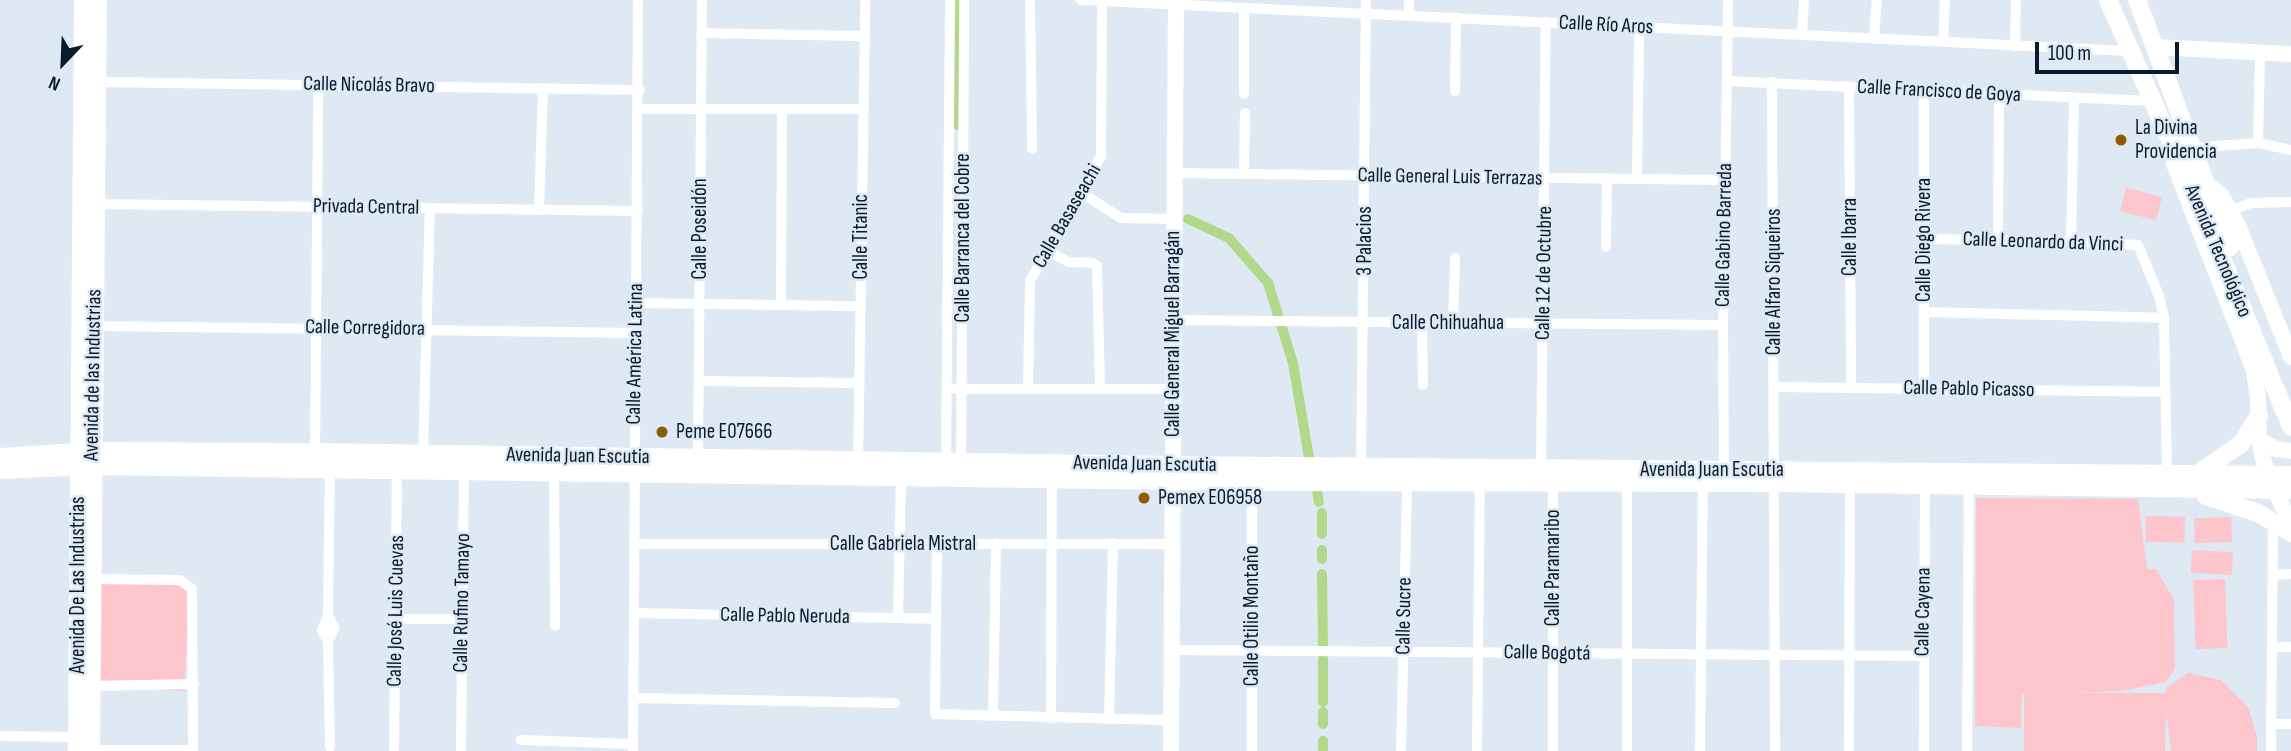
<!DOCTYPE html>
<meta charset="utf-8">
<style>
body{margin:0}
#map{position:relative;width:2291px;height:751px;overflow:hidden;background:#dfe9f4;font-family:"Sofia Sans Condensed",sans-serif}
div>[style]{position:absolute}
[style*='--x']{left:calc(var(--x)*1px);top:calc(var(--y)*1px);width:calc(var(--w)*1px);rotate:calc(var(--a)*1deg)}
.green>*{inset:0;background:#fdc6cd;transform-origin:0 0}
.canal>*{height:10px;margin:-5px;padding:0 5px;transform-origin:5px;border-radius:5px;background:#b1d98b}
.street>*{height:10px;margin:-5px;padding:0 5px;transform-origin:5px;border-radius:5px;background:#fff}
.secondary>*{height:16px;margin:-8px;padding:0 8px;transform-origin:8px;border-radius:8px;background:#fff}
.primary>*{height:18px;margin:-9px;padding:0 9px;transform-origin:9px;border-radius:9px;background:#fff}
.dots>*{width:19px;height:19px;translate:-50% -50%;box-sizing:border-box;border:4px solid #dfe9f4;border-radius:50%}
span{translate:-50% -50%;white-space:nowrap;text-align:center;line-height:1.15;-webkit-text-stroke:5px #dfe9f4;paint-order:stroke}
.street-label{font-size:21px;color:#071a2e}
.poi-label{font-size:21px;color:#071a2e}
.left{translate:0 -50%;text-align:left}
.north{position:absolute;left:28px;top:28px;width:70px;height:70px;-webkit-text-stroke:5px #dfe9f4;paint-order:stroke;rotate:203deg;font-size:19px;font-weight:700;line-height:28px;text-align:center;color:#071a2e}
.north::after{content:'';display:block;margin:auto;width:24px;height:32px;background:#071a2e;clip-path:polygon(50% 0,100% 100%,50% 72%,0 100%)}
.scale{position:absolute;left:2035px;top:42px;width:144px;height:32px;box-sizing:border-box;border:4px solid #071a2e;border-top:0;padding-left:9px;font-size:21px;line-height:24px;white-space:nowrap;color:#071a2e;-webkit-text-stroke:5px #dfe9f4;paint-order:stroke}
</style>
<div id="map">
<div class="green">
<div style="left:2126px;top:188px;width:37px;height:24px;rotate:14deg"></div>
<div style="clip-path:polygon(1976px 498px,2138px 499px,2147px 569px,2156px 569px,2174px 600px,2175px 668px,2166px 682px,2121px 691px,2072px 693px,2165px 693px,2166px 688px,2188px 673px,2221px 680px,2248px 707px,2257px 736px,2257px 751px,2171px 751px,2166px 710px,2165px 751px,2024px 751px,2024px 694px,2022px 693px,2021px 728px,1975px 726px)"></div>
<div style="left:2146px;top:516px;width:39px;height:26px;rotate:1deg"></div>
<div style="left:2231px;top:517px;width:25px;height:37px;rotate:88deg"></div>
<div style="left:2192px;top:550px;width:41px;height:23px;rotate:3deg"></div>
<div style="left:91px;top:579px;width:99px;height:107px;rotate:3deg"></div>
<div style="left:2225px;top:579px;width:69px;height:32px;rotate:88deg"></div>
</div>
<div class="canal">
<div style="--x:956;--y:0;--w:125;--a:89.1"></div>
<div style="--x:1188;--y:219;--w:45;--a:24.9"></div>
<div style="--x:1229;--y:238;--w:60;--a:49.1"></div>
<div style="--x:1268;--y:283;--w:84;--a:72.6"></div>
<div style="--x:1293;--y:363;--w:96;--a:80.4"></div>
<div style="--x:1317;--y:490;--w:12;--a:81"></div>
<div style="--x:1322;--y:513;--w:21;--a:90"></div>
<div style="--x:1322;--y:550;--w:9;--a:90"></div>
<div style="--x:1322;--y:574;--w:70;--a:89.2"></div>
<div style="--x:1323;--y:659;--w:43;--a:90"></div>
<div style="--x:1323;--y:724;--w:12;--a:-90"></div>
<div style="--x:1323;--y:751;--w:10;--a:-90"></div>
</div>
<div class="street">
<div style="--x:1030;--y:0;--w:149;--a:89.2"></div>
<div style="--x:1081;--y:0;--w:1050;--a:2.78"></div>
<div style="--x:1409;--y:14;--w:14;--a:-90"></div>
<div style="--x:701;--y:33;--w:162;--a:1.1"></div>
<div style="--x:1802;--y:35;--w:35;--a:-87"></div>
<div style="--x:1874;--y:39;--w:39;--a:-86"></div>
<div style="--x:1943;--y:42;--w:42;--a:-87.3"></div>
<div style="--x:2015;--y:46;--w:46;--a:-88.8"></div>
<div style="--x:1727;--y:81;--w:424;--a:2.7"></div>
<div style="--x:98;--y:82;--w:542;--a:0.85"></div>
<div style="--x:1772;--y:82;--w:669;--a:89.74"></div>
<div style="--x:1849;--y:86;--w:302;--a:89.6"></div>
<div style="--x:1924;--y:90;--w:299;--a:90"></div>
<div style="--x:1455;--y:91;--w:74;--a:-89.2"></div>
<div style="--x:1244;--y:94;--w:86;--a:-90"></div>
<div style="--x:640;--y:109;--w:222;--a:0"></div>
<div style="--x:2258;--y:143;--w:90;--a:-88.7"></div>
<div style="--x:2191;--y:148;--w:67;--a:-4.3"></div>
<div style="--x:2258;--y:143;--w:34;--a:12"></div>
<div style="--x:1175;--y:173;--w:550;--a:0.73"></div>
<div style="--x:1244;--y:174;--w:61;--a:-89.1"></div>
<div style="--x:1637;--y:179;--w:152;--a:-89.2"></div>
<div style="--x:1082;--y:193;--w:46;--a:32.7"></div>
<div style="--x:1121;--y:218;--w:53;--a:1.1"></div>
<div style="--x:95;--y:204;--w:543;--a:0.74"></div>
<div style="--x:539;--y:210;--w:122;--a:-88.1"></div>
<div style="--x:2230;--y:211;--w:22;--a:-21"></div>
<div style="--x:2251;--y:203;--w:40;--a:-1.4"></div>
<div style="--x:1924;--y:239;--w:147;--a:0.8"></div>
<div style="--x:2071;--y:241;--w:67;--a:3.4"></div>
<div style="--x:2138;--y:245;--w:55;--a:67.6"></div>
<div style="--x:2159;--y:296;--w:23;--a:77"></div>
<div style="--x:2164;--y:318;--w:156;--a:88.9"></div>
<div style="--x:1998;--y:240;--w:146;--a:-89.6"></div>
<div style="--x:2071;--y:241;--w:143;--a:-88.8"></div>
<div style="--x:1606;--y:247;--w:68;--a:-89.2"></div>
<div style="--x:1047;--y:250;--w:25;--a:29"></div>
<div style="--x:1069;--y:262;--w:23;--a:2"></div>
<div style="--x:1092;--y:263;--w:6;--a:31"></div>
<div style="--x:1097;--y:266;--w:123;--a:88.6"></div>
<div style="--x:636;--y:303;--w:224;--a:0.8"></div>
<div style="--x:781;--y:305;--w:194;--a:-89.7"></div>
<div style="--x:1925;--y:312;--w:239;--a:1.4"></div>
<div style="--x:1173;--y:320;--w:550;--a:0.52"></div>
<div style="--x:1422;--y:323;--w:62;--a:89.1"></div>
<div style="--x:1453;--y:323;--w:65;--a:-88.2"></div>
<div style="--x:94;--y:326;--w:542;--a:0.74"></div>
<div style="--x:699;--y:381;--w:161;--a:0.7"></div>
<div style="--x:1774;--y:387;--w:390;--a:0.7"></div>
<div style="--x:955;--y:389;--w:218;--a:0"></div>
<div style="--x:1028;--y:389;--w:108;--a:-88.9"></div>
<div style="--x:1030;--y:281;--w:144;--a:-60.4"></div>
<div style="--x:1101;--y:156;--w:155;--a:-89.6"></div>
<div style="--x:423;--y:455;--w:247;--a:-88.4"></div>
<div style="--x:315;--y:456;--w:372;--a:-89.5"></div>
<div style="--x:698;--y:457;--w:457;--a:-89.5"></div>
<div style="--x:858;--y:466;--w:466;--a:-89.1"></div>
<div style="--x:946;--y:466;--w:466;--a:-89.5"></div>
<div style="--x:961;--y:466;--w:466;--a:-89.6"></div>
<div style="--x:330;--y:467;--w:148;--a:90.8"></div>
<div style="--x:328;--y:615;--w:16;--a:112"></div>
<div style="--x:322;--y:630;--w:13;--a:63"></div>
<div style="--x:328;--y:642;--w:105;--a:88.9"></div>
<div style="--x:554;--y:469;--w:157;--a:89.6"></div>
<div style="--x:1361;--y:470;--w:470;--a:-89.4"></div>
<div style="--x:1724;--y:470;--w:145;--a:-90.4"></div>
<div style="--x:1723;--y:325;--w:325;--a:-89.1"></div>
<div style="--x:1541;--y:472;--w:450;--a:-89.4"></div>
<div style="--x:634;--y:544;--w:539;--a:0"></div>
<div style="--x:937;--y:544;--w:170;--a:90.7"></div>
<div style="--x:935;--y:714;--w:236;--a:1.5"></div>
<div style="--x:2273;--y:575;--w:18;--a:-3"></div>
<div style="--x:91;--y:579;--w:89;--a:0.6"></div>
<div style="--x:180;--y:580;--w:15;--a:37"></div>
<div style="--x:192;--y:589;--w:162;--a:89.6"></div>
<div style="--x:634;--y:613;--w:301;--a:1.1"></div>
<div style="--x:328;--y:615;--w:14;--a:65"></div>
<div style="--x:334;--y:628;--w:15;--a:113"></div>
<div style="--x:898;--y:618;--w:142;--a:-88.8"></div>
<div style="--x:397;--y:619;--w:64;--a:0"></div>
<div style="--x:2273;--y:647;--w:18;--a:0"></div>
<div style="--x:1171;--y:650;--w:752;--a:0.46"></div>
<div style="--x:88;--y:686;--w:106;--a:-1.1"></div>
<div style="--x:633;--y:698;--w:262;--a:1.1"></div>
<div style="--x:993;--y:716;--w:173;--a:-89"></div>
<div style="--x:1051;--y:718;--w:239;--a:-89.8"></div>
<div style="--x:1109;--y:719;--w:176;--a:-88.7"></div>
<div style="--x:2271;--y:724;--w:20;--a:0"></div>
<div style="--x:0;--y:736;--w:77;--a:0.7"></div>
<div style="--x:521;--y:740;--w:111;--a:2.1"></div>
<div style="--x:91;--y:750;--w:102;--a:0"></div>
<div style="--x:394;--y:751;--w:281;--a:-89.4"></div>
<div style="--x:461;--y:751;--w:284;--a:-89.4"></div>
<div style="--x:633;--y:751;--w:751;--a:-89.62"></div>
<div style="--x:1252;--y:751;--w:269;--a:-90"></div>
<div style="--x:1401;--y:751;--w:270;--a:-88.7"></div>
<div style="--x:1477;--y:751;--w:269;--a:-89.4"></div>
<div style="--x:1553;--y:751;--w:274;--a:-90"></div>
<div style="--x:1627;--y:751;--w:268;--a:-90"></div>
<div style="--x:1700;--y:751;--w:268;--a:-89.4"></div>
<div style="--x:1849;--y:751;--w:267;--a:-89.8"></div>
<div style="--x:1924;--y:751;--w:269;--a:-89.8"></div>
<div style="--x:1967;--y:751;--w:264;--a:-89.6"></div>
<div style="--x:2271;--y:751;--w:230;--a:-89.5"></div>
</div>
<div class="secondary">
<div style="--x:2156;--y:47;--w:135;--a:3"></div>
<div style="--x:2174;--y:164;--w:221;--a:68.8"></div>
<div style="--x:2254;--y:370;--w:27;--a:82"></div>
<div style="--x:2258;--y:397;--w:43;--a:88.7"></div>
<div style="--x:2259;--y:440;--w:35;--a:77"></div>
<div style="--x:2267;--y:474;--w:55;--a:64.4"></div>
<div style="--x:2204;--y:181;--w:22;--a:39"></div>
<div style="--x:2221;--y:195;--w:38;--a:61"></div>
<div style="--x:2239;--y:228;--w:139;--a:68"></div>
<div style="--x:2259;--y:440;--w:20;--a:27"></div>
<div style="--x:2277;--y:449;--w:14;--a:8"></div>
<div style="--x:1171;--y:751;--w:751;--a:-89.62"></div>
</div>
<div class="primary">
<div style="--x:2108;--y:0;--w:261;--a:66.1"></div>
<div style="--x:2214;--y:239;--w:203;--a:67.7"></div>
<div style="--x:2137;--y:0;--w:264;--a:69.4"></div>
<div style="--x:0;--y:457;--w:92;--a:-3.7"></div>
<div style="--x:92;--y:451;--w:223;--a:0.3"></div>
<div style="--x:315;--y:452;--w:858;--a:0.87"></div>
<div style="--x:1173;--y:465;--w:1118;--a:0.51"></div>
<div style="--x:0;--y:470;--w:92;--a:-2.5"></div>
<div style="--x:92;--y:466;--w:1160;--a:0.79"></div>
<div style="--x:1252;--y:482;--w:523;--a:0.11"></div>
<div style="--x:1775;--y:483;--w:516;--a:0.78"></div>
<div style="--x:2197;--y:474;--w:53;--a:-34.3"></div>
<div style="--x:2241;--y:444;--w:34;--a:-58"></div>
<div style="--x:2206;--y:496;--w:55;--a:18.1"></div>
<div style="--x:2258;--y:513;--w:39;--a:31"></div>
<div style="--x:77;--y:751;--w:751;--a:-89.54"></div>
<div style="--x:91;--y:751;--w:751;--a:-89.47"></div>
</div>
<div class="dots">
<div style="left:2121px;top:140px;background:#8d5a07"></div>
<div style="left:662px;top:432px;background:#8d5a07"></div>
<div style="left:1144px;top:498px;background:#8d5a07"></div>
</div>
<div class="street-label">
<span style="left:1606px;top:25px;rotate:3deg">Calle Río Aros</span>
<span style="left:369px;top:85px;rotate:1deg">Calle Nicolás Bravo</span>
<span style="left:1939px;top:91px;rotate:3deg">Calle Francisco de Goya</span>
<span style="left:1450px;top:177px;rotate:1deg">Calle General Luis Terrazas</span>
<span style="left:366px;top:207px;rotate:1deg">Privada Central</span>
<span style="left:1067px;top:216px;rotate:-60deg">Calle Basaseachi</span>
<span style="left:700px;top:229px;rotate:-90deg">Calle Poseidón</span>
<span style="left:1724px;top:235px;rotate:-89deg">Calle Gabino Barreda</span>
<span style="left:861px;top:237px;rotate:-90deg">Calle Titanic</span>
<span style="left:1850px;top:237px;rotate:-90deg">Calle Ibarra</span>
<span style="left:963px;top:238px;rotate:-90deg">Calle Barranca del Cobre</span>
<span style="left:1924px;top:240px;rotate:-90deg">Calle Diego Rivera</span>
<span style="left:1365px;top:241px;rotate:-90deg">3 Palacios</span>
<span style="left:2043px;top:242px;rotate:2deg">Calle Leonardo da Vinci</span>
<span style="left:2218px;top:251px;rotate:67deg">Avenida Tecnológico</span>
<span style="left:1544px;top:273px;rotate:-89deg">Calle 12 de Octubre</span>
<span style="left:1774px;top:282px;rotate:-90deg">Calle Alfaro Siqueiros</span>
<span style="left:1448px;top:323px">Calle Chihuahua</span>
<span style="left:365px;top:328px;rotate:1deg">Calle Corregidora</span>
<span style="left:1173px;top:334px;rotate:-90deg">Calle General Miguel Barragán</span>
<span style="left:635px;top:354px;rotate:-89deg">Calle América Latina</span>
<span style="left:93px;top:375px;rotate:-89deg">Avenida de las Industrias</span>
<span style="left:1969px;top:389px;rotate:1deg">Calle Pablo Picasso</span>
<span style="left:578px;top:456px;rotate:1deg">Avenida Juan Escutia</span>
<span style="left:1145px;top:464px;rotate:1deg">Avenida Juan Escutia</span>
<span style="left:1712px;top:470px">Avenida Juan Escutia</span>
<span style="left:903px;top:544px">Calle Gabriela Mistral</span>
<span style="left:1553px;top:568px;rotate:-90deg">Calle Paramaribo</span>
<span style="left:78px;top:585px;rotate:-90deg">Avenida De Las Industrias</span>
<span style="left:462px;top:603px;rotate:-89deg">Calle Rufino Tamayo</span>
<span style="left:396px;top:611px;rotate:-89deg">Calle José Luis Cuevas</span>
<span style="left:1923px;top:612px;rotate:-89deg">Calle Cayena</span>
<span style="left:785px;top:616px;rotate:1deg">Calle Pablo Neruda</span>
<span style="left:1252px;top:616px;rotate:-90deg">Calle Otilio Montaño</span>
<span style="left:1404px;top:616px;rotate:-89deg">Calle Sucre</span>
<span style="left:1547px;top:653px;rotate:1deg">Calle Bogotá</span>
</div>
<div class="poi-label">
<span class="left" style="left:2135px;top:140px">La Divina<br>Providencia</span>
<span class="left" style="left:676px;top:432px">Peme E07666</span>
<span class="left" style="left:1158px;top:498px">Pemex E06958</span>
</div>
<div class="north">N</div>
<div class="scale">100 m</div>
</div>
